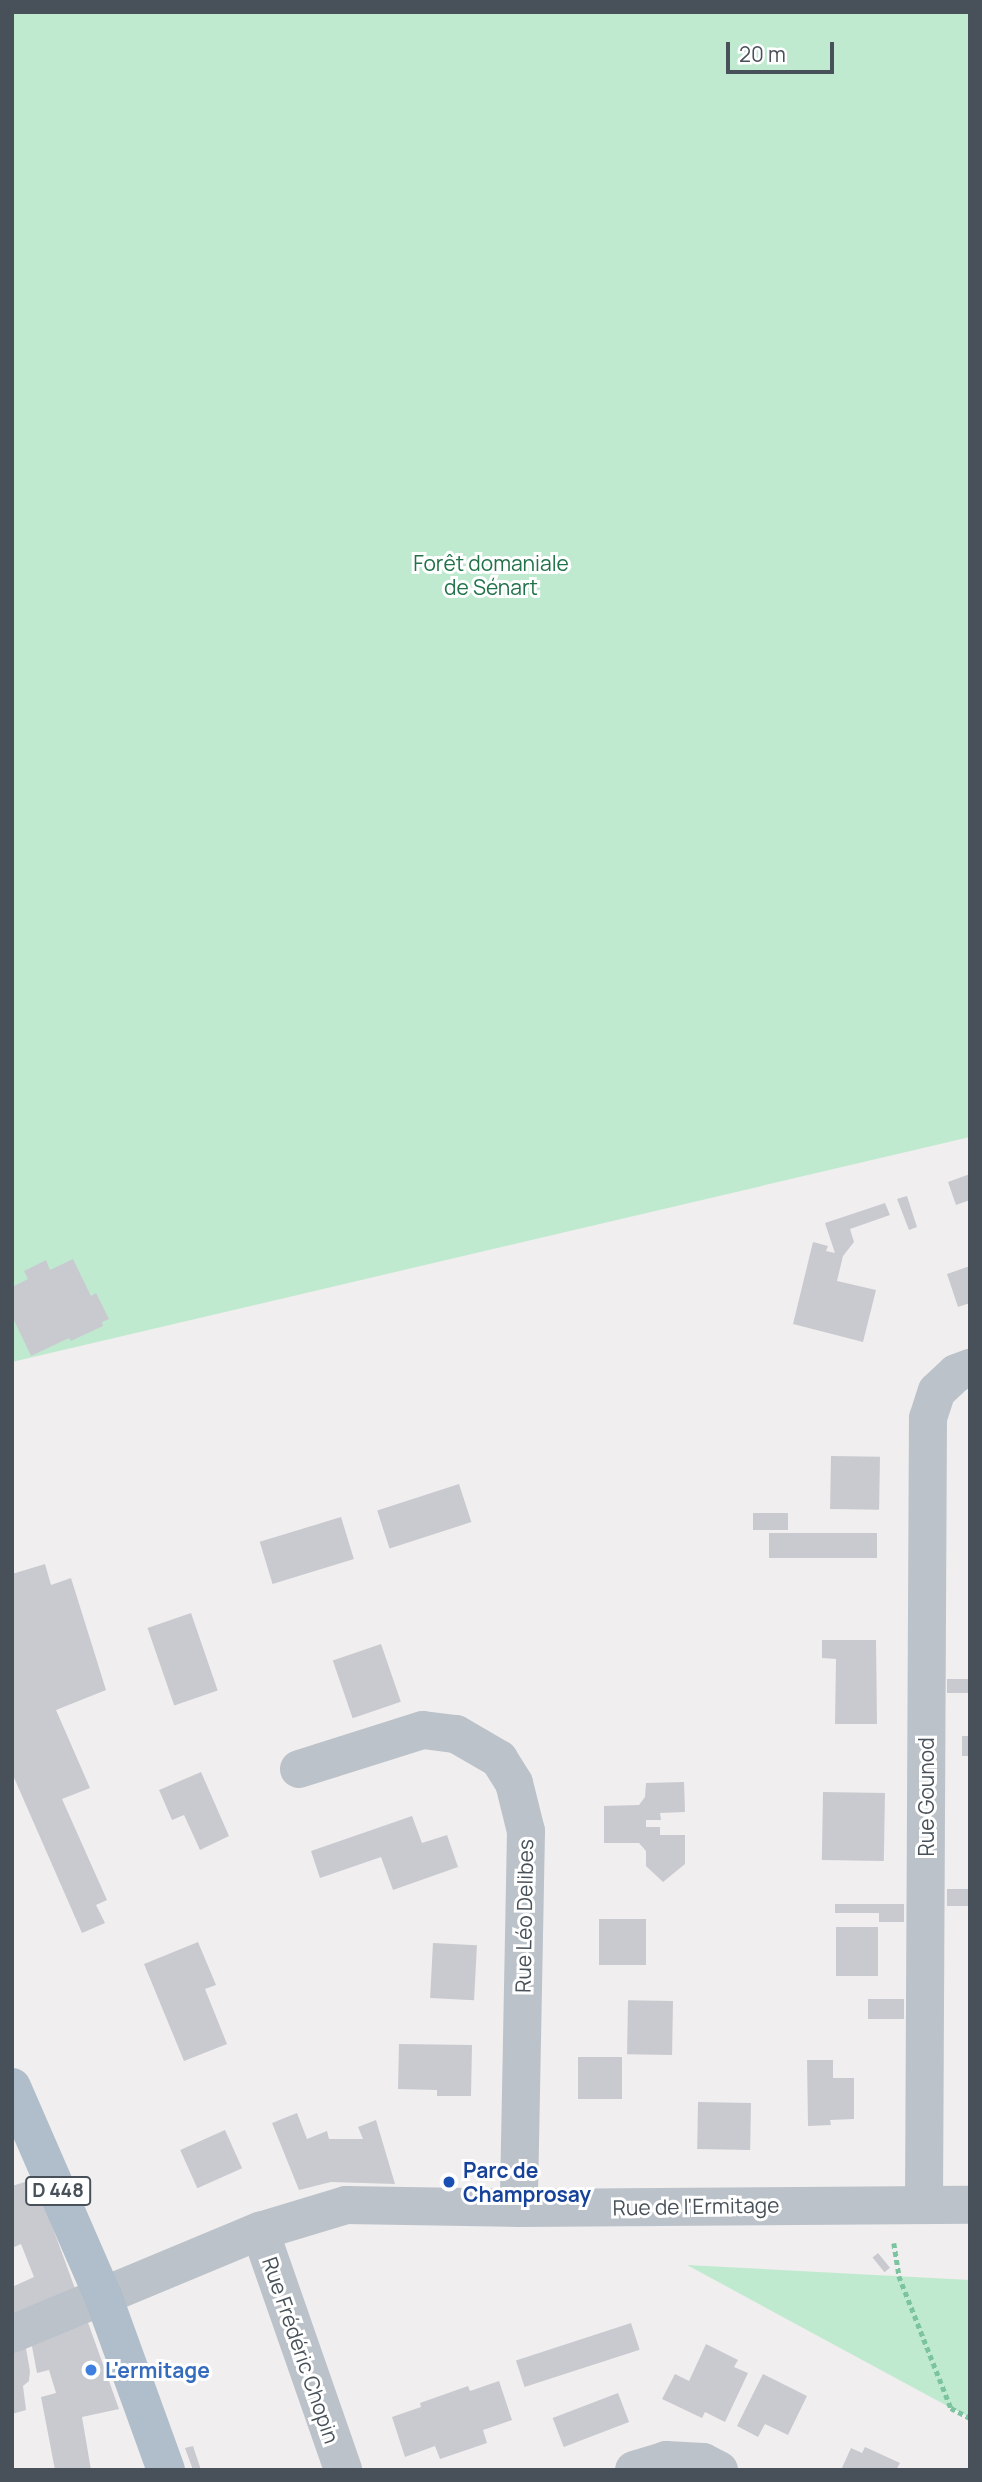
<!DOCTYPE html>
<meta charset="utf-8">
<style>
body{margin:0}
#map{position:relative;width:982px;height:2482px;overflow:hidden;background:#f0eeee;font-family:Manrope,sans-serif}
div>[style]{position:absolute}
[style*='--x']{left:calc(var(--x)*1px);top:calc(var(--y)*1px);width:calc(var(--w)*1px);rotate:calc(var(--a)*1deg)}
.green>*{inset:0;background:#c0ead0}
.building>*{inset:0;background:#c9cad0;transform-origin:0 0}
.path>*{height:4.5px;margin-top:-2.25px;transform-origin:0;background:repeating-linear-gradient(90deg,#7cc4a0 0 5px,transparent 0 8.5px)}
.street>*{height:38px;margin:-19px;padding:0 19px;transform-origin:19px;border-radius:19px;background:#bbc2c9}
.primary>*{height:38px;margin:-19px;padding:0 19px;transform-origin:19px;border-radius:19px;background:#b0bdca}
.dots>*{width:19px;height:19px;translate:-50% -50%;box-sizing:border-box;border:4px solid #fff;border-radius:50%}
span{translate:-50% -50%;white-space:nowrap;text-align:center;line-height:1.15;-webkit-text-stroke:6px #fff;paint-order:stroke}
.shield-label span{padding:2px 5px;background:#fff;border:2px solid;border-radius:5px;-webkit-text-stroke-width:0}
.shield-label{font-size:19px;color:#485159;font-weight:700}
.park-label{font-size:21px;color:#217249}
.street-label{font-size:21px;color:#485159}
.transit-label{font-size:21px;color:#164399;font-weight:700}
.left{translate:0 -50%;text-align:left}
.shop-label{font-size:21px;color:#366cbe;font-weight:700}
.frame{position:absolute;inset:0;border:14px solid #485159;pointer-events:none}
.scale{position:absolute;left:726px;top:42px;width:108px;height:32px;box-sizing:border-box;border:4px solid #485159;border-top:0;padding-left:9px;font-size:21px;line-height:24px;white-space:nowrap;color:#485159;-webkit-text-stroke:5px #fff;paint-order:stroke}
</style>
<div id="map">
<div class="green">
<div style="clip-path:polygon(12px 12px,970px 12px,970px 1137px,12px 1362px)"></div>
<div style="clip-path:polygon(687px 2265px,970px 2280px,970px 2417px,951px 2408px)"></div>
</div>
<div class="building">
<div style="clip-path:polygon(970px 1174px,970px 1200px,956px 1205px,948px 1182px)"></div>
<div style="clip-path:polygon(907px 1196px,917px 1227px,909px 1230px,897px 1199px)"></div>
<div style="clip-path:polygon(885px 1203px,890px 1215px,850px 1229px,854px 1242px,843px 1256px,837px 1281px,876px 1290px,863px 1342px,793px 1324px,813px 1242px,828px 1246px,826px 1251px,835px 1253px,825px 1223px)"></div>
<div style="clip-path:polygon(73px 1259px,91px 1296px,96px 1293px,109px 1319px,102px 1322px,103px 1326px,71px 1341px,69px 1338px,31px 1356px,12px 1316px,12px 1287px,28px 1279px,24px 1271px,46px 1260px,50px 1270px)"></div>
<div style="clip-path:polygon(970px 1266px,970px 1303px,958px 1307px,947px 1274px)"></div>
<div style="left:831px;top:1456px;width:49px;height:53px;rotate:1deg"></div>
<div style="left:459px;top:1484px;width:40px;height:86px;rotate:72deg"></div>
<div style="left:753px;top:1513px;width:35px;height:17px"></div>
<div style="left:341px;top:1517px;width:44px;height:85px;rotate:73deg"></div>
<div style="left:877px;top:1533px;width:25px;height:108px;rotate:90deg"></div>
<div style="clip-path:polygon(45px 1564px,51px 1585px,71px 1578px,106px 1690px,56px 1710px,90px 1788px,62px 1799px,107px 1900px,96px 1905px,105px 1923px,82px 1933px,12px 1773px,12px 1574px)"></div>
<div style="left:191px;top:1613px;width:82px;height:46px;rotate:71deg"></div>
<div style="clip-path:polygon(822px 1640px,876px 1640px,877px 1724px,835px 1724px,836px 1659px,822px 1658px)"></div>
<div style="left:381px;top:1644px;width:61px;height:51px;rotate:71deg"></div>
<div style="left:947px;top:1679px;width:23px;height:14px"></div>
<div style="left:962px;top:1736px;width:8px;height:20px"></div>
<div style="clip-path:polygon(201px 1772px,229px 1836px,200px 1850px,184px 1815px,172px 1820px,159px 1790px)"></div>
<div style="clip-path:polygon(684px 1782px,685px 1812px,660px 1813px,661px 1820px,646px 1820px,646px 1827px,660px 1827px,660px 1835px,685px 1835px,685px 1864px,663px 1882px,646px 1866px,646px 1851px,639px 1843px,604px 1843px,604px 1806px,639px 1805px,645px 1797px,646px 1783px)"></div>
<div style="left:823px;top:1792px;width:62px;height:68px;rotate:1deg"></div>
<div style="clip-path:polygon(412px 1816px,422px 1843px,447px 1835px,458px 1867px,393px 1890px,381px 1857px,320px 1878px,311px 1851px)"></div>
<div style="left:947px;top:1889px;width:23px;height:17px"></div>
<div style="clip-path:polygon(835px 1904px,904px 1904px,904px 1922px,879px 1922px,879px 1913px,835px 1913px)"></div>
<div style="left:599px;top:1919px;width:47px;height:46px"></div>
<div style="left:836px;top:1927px;width:42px;height:49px"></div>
<div style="clip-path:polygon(198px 1942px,216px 1985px,205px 1989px,227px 2044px,184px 2061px,144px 1964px)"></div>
<div style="left:433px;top:1943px;width:44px;height:55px;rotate:3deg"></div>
<div style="left:904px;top:1999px;width:20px;height:36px;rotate:90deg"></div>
<div style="left:673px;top:2001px;width:54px;height:45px;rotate:91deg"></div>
<div style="clip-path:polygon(399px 2044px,472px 2045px,471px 2096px,437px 2096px,437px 2090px,398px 2089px)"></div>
<div style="left:578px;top:2057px;width:44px;height:42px"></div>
<div style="clip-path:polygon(807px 2060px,833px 2060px,833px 2078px,854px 2078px,854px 2119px,830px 2120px,831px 2125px,808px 2126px)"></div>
<div style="left:698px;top:2102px;width:53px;height:47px;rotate:1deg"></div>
<div style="clip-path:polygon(297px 2113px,307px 2139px,327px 2131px,329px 2139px,363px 2139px,358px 2127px,376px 2120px,395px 2184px,331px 2182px,299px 2190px,272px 2123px)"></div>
<div style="left:225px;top:2130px;width:42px;height:49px;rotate:66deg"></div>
<div style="clip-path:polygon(31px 2180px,44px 2204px,77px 2294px,12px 2318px,12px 2287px,34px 2277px,21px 2244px,12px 2248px,12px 2186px)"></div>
<div style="left:878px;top:2253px;width:19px;height:7px;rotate:51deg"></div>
<div style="clip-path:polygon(86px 2317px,119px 2409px,82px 2417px,91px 2470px,55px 2470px,41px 2397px,56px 2393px,49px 2370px,37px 2373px,31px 2341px)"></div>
<div style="left:631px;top:2323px;width:28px;height:121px;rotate:72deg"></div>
<div style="clip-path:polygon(25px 2343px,30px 2371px,29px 2381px,23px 2386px,26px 2410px,12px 2414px,12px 2349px)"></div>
<div style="clip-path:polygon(706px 2344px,738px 2360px,734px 2367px,748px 2373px,725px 2422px,705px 2412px,702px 2418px,662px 2399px,675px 2374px,689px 2381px)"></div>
<div style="clip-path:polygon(763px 2374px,807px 2396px,788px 2435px,765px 2424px,758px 2437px,737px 2426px)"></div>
<div style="clip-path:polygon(499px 2381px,512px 2420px,483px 2430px,487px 2443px,440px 2459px,435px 2446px,405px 2457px,392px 2417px,421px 2407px,420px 2403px,468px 2386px,470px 2391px)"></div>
<div style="left:618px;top:2393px;width:31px;height:70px;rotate:69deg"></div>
<div style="clip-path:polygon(193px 2446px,201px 2470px,193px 2470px,185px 2448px)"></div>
<div style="clip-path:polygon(865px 2447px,900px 2463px,896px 2470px,841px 2470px,851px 2448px,862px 2453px)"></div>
</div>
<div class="path">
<div style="--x:894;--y:2243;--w:33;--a:81"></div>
<div style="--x:899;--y:2276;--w:142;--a:68.5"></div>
<div style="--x:951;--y:2408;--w:21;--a:28"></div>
</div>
<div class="street">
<div style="--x:299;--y:1769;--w:130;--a:-17.5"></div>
<div style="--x:423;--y:1730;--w:33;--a:7"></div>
<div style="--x:456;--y:1734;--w:50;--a:30.2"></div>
<div style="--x:499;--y:1759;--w:28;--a:58"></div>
<div style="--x:514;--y:1783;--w:49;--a:76"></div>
<div style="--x:526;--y:1831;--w:377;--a:91.1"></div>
<div style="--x:924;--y:2204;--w:786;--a:-89.71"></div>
<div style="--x:928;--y:1418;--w:28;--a:-72"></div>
<div style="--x:937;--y:1391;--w:26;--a:-43"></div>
<div style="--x:956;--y:1373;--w:15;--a:-20"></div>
<div style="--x:260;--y:2231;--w:253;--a:70.8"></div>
<div style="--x:12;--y:2334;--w:269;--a:-22.6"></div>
<div style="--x:260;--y:2231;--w:90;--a:-16.8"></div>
<div style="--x:346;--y:2205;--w:173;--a:1"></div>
<div style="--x:519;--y:2208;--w:451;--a:-0.4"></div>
<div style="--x:634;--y:2470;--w:34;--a:-17"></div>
<div style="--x:666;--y:2460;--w:37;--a:3"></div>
<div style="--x:703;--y:2462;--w:18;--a:27"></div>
</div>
<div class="primary">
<div style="--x:12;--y:2087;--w:228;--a:66.5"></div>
<div style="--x:103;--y:2296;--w:185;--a:70.1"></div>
</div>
<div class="dots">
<div style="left:449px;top:2182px;background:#1a4fb4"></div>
<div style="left:91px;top:2370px;background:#3f7fe0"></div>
</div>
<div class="shield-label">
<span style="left:58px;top:2191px">D 448</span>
</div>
<div class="park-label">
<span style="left:491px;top:575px">Forêt domaniale<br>de Sénart</span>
</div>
<div class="street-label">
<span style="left:926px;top:1797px;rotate:-90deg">Rue Gounod</span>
<span style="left:524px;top:1916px;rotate:-89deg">Rue Léo Delibes</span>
<span style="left:696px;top:2206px;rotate:-1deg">Rue de l'Ermitage</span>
<span style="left:301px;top:2350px;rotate:71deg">Rue Frédéric Chopin</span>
</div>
<div class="transit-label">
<span class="left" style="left:463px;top:2182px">Parc de<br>Champrosay</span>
</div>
<div class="shop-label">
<span class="left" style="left:105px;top:2370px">L'ermitage</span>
</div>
<div class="frame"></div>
<div class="scale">20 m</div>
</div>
